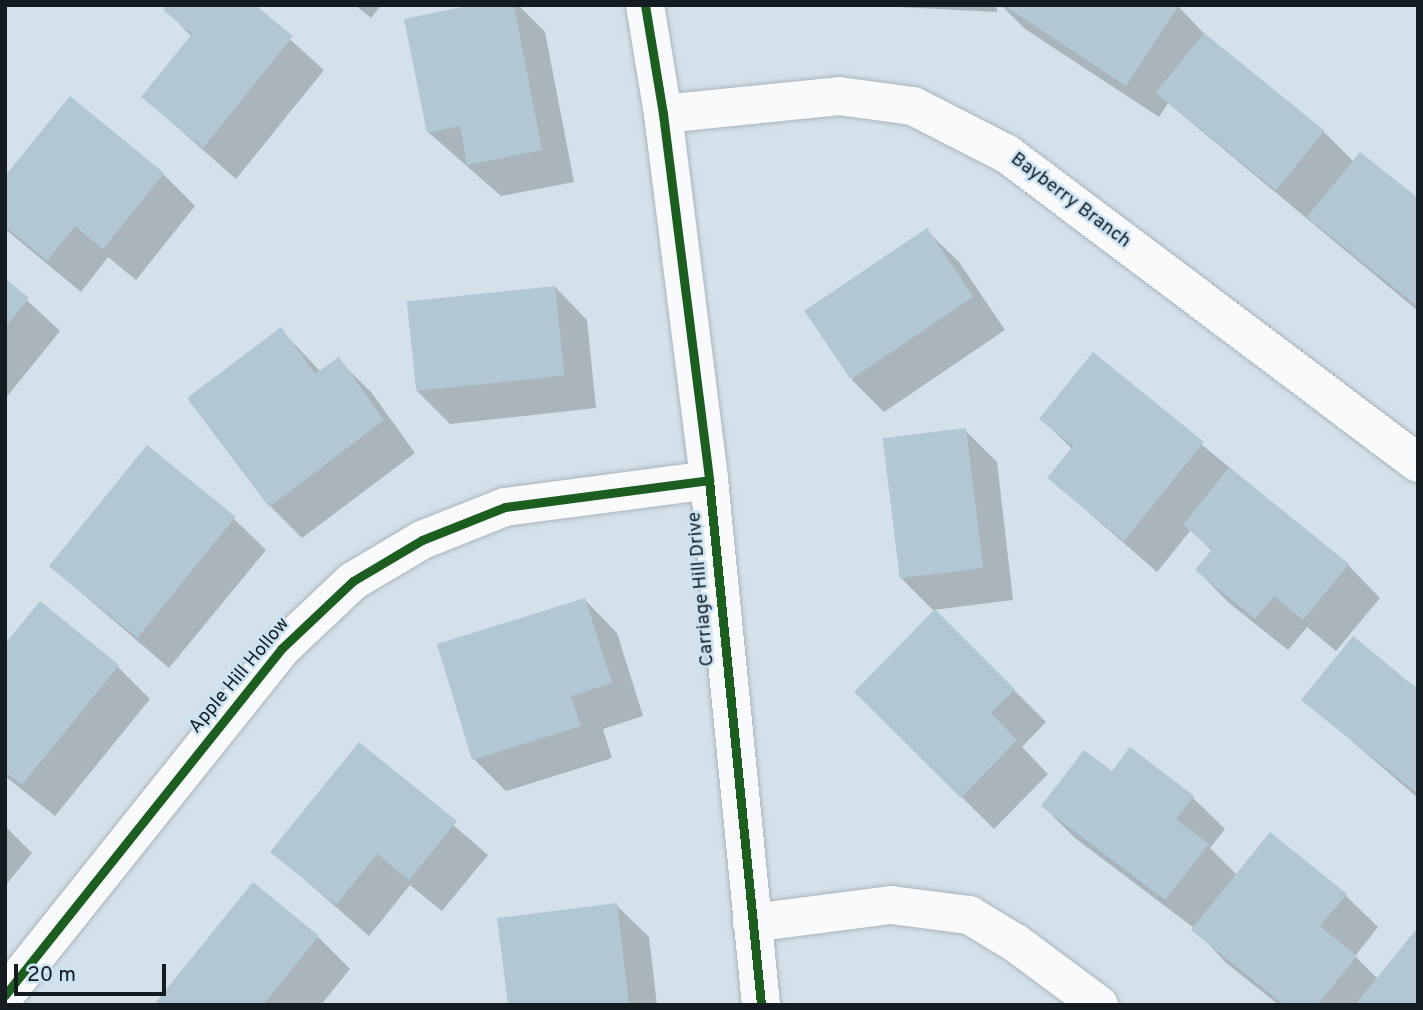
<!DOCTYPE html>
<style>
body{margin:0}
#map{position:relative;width:1423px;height:1010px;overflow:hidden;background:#d4e1ea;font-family:Overpass,sans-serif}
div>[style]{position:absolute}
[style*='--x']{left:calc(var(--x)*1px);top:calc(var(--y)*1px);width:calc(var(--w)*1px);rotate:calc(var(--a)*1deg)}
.shadow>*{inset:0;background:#0003}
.building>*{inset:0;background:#b1c7d4;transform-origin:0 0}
.roads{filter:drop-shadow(0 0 2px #aab4bb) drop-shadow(0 0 2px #aab4bb)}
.street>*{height:38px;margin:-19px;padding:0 19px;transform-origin:19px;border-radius:19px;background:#f9fafc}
.cycleway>*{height:9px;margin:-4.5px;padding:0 4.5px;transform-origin:4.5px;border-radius:4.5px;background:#1b5e20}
span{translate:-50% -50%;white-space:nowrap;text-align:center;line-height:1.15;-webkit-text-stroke:5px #cce3f2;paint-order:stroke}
.street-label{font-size:19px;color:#141c21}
.frame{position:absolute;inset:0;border:7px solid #141c21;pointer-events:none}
.scale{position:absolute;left:14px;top:964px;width:152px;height:32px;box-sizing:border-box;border:4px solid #141c21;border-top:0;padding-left:9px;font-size:21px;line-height:24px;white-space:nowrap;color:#141c21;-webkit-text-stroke:5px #cce3f2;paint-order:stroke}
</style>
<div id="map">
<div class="shadow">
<div style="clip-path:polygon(252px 5px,324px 70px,236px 179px,143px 97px,192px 37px,166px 10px)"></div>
<div style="clip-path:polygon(355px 5px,381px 5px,371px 18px)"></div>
<div style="clip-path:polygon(481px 5px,518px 5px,545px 32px,574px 182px,501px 196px,428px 132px)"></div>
<div style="clip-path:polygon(858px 5px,997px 5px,997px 12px)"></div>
<div style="clip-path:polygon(1001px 5px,1178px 6px,1210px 40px,1323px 131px,1354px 162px,1418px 201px,1418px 311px,1168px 103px,1159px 117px,1025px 29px)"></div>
<div style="clip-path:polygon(163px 174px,195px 206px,136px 280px,108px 257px,81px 292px,5px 229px,5px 179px)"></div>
<div style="clip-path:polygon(926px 230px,959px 262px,1005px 330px,884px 412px,852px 380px)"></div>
<div style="clip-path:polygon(5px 280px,60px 331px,5px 399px)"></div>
<div style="clip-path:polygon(555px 287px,587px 320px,596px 408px,450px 424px,417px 391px)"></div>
<div style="clip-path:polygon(281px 330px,321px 372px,338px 360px,371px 392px,415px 453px,302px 538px,270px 506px)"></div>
<div style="clip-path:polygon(1093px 355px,1348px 565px,1380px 598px,1336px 651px,1307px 627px,1288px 650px,1229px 603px,1197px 570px,1212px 551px,1191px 530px,1157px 572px,1049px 478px,1072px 449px,1042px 419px)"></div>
<div style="clip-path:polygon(965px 430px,997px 462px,1013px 600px,933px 610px,900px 577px)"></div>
<div style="clip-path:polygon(233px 518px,266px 550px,169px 668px,50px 566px)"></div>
<div style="clip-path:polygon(585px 600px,617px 633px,643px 716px,603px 729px,612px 758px,506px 791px,474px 759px)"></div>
<div style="clip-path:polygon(935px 611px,1046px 722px,1022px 747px,1048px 774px,994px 829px,856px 692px)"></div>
<div style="clip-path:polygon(5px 647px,117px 666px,150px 699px,55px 816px,5px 776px)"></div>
<div style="clip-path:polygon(1418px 687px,1418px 798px,1304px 700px,1416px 689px)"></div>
<div style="clip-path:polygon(359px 744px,488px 855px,442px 911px,410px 885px,369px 936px,272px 851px)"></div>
<div style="clip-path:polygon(1112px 773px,1192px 797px,1225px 829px,1210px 848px,1237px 875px,1345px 895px,1378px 927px,1355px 956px,1378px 979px,1418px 1005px,1279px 1005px,1225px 962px,1194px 928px,1075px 838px,1043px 806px)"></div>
<div style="clip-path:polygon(5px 826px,32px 853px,5px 886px)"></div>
<div style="clip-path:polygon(616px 905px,649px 937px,657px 1005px,509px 1005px)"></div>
<div style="clip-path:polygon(318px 937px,350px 969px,321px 1005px,161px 1005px)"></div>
</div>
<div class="building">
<div style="clip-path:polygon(167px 5px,255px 5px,293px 36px,203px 148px,141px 97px,192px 34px,163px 10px)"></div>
<div style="clip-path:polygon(472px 5px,514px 5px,542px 150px,467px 165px,460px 126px,427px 133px,404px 19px)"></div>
<div style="clip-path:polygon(1003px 5px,1179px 5px,1126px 86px)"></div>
<div style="left:1204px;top:33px;width:155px;height:77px;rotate:39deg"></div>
<div style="clip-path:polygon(70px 96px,164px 173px,103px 249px,75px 226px,47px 261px,5px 226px,5px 176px)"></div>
<div style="clip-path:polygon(1360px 152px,1418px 198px,1418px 307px,1307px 217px)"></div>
<div style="left:927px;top:228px;width:83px;height:148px;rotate:56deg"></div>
<div style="clip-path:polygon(5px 278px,29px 298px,5px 327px)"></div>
<div style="left:555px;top:286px;width:90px;height:149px;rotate:84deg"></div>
<div style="clip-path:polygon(281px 327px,315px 374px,339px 357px,384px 420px,269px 507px,187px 398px)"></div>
<div style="clip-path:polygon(1093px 352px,1204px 442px,1124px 541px,1047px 478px,1073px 446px,1039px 419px)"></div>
<div style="left:966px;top:428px;width:141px;height:84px;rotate:83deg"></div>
<div style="left:147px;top:445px;width:114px;height:156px;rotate:39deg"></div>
<div style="clip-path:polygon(1229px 467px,1349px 564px,1303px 620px,1274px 596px,1255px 619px,1195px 570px,1212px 549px,1183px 525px)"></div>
<div style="clip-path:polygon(585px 598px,612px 683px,571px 696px,581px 726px,472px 760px,437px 644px)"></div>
<div style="clip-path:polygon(40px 601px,119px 665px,22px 785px,5px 772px,5px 644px)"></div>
<div style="clip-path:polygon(935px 609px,1015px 689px,991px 713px,1017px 740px,961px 798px,854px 692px)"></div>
<div style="clip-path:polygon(1353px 636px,1415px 687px,1418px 684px,1418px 794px,1301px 700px)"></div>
<div style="clip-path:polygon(359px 742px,457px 821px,409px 880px,377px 854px,336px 905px,270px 852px)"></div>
<div style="clip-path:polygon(1130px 747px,1194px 796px,1176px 819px,1209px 844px,1165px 900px,1041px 806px,1084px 750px,1112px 771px)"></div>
<div style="clip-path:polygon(1270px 832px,1347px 894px,1320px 926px,1357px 956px,1317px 1005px,1284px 1005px,1191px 930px)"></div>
<div style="clip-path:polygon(253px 882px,319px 936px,263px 1005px,159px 1005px,156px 1002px)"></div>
<div style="clip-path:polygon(617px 903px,629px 1005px,508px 1005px,497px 918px)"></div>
<div style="clip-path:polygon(1418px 927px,1418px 1005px,1355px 1005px)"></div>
</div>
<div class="roads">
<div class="street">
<div style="--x:645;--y:5;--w:110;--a:80.6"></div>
<div style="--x:663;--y:114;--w:369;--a:82.8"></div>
<div style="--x:709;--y:480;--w:528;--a:84.34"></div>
<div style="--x:663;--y:114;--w:177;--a:-5.8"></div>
<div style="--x:839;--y:96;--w:75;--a:7.7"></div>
<div style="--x:913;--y:106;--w:106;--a:27.1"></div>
<div style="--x:1007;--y:154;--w:514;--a:36.94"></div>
<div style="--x:752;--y:923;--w:140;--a:-7.4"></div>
<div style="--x:891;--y:905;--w:79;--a:7.3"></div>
<div style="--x:969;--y:915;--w:56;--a:31.1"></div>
<div style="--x:1017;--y:944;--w:102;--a:36.6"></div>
<div style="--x:5;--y:995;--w:443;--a:-51.4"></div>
<div style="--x:281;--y:649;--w:99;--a:-43.4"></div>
<div style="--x:353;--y:581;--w:80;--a:-30.7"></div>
<div style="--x:422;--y:540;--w:89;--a:-21.7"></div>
<div style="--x:505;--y:507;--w:206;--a:-7.5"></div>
</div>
</div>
<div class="cycleway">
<div style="--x:645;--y:5;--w:110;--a:80.6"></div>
<div style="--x:663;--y:114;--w:369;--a:82.8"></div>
<div style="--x:709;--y:480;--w:528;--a:84.34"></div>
<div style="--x:5;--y:995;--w:443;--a:-51.4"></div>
<div style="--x:281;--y:649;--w:99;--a:-43.4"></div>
<div style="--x:353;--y:581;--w:80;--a:-30.7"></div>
<div style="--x:422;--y:540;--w:89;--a:-21.7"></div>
<div style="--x:505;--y:507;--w:206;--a:-7.5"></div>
</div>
<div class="street-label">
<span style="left:1070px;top:201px;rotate:37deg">Bayberry Branch</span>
<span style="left:702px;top:589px;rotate:-95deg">Carriage Hill Drive</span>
<span style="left:240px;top:676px;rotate:-50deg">Apple Hill Hollow</span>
</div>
<div class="frame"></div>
<div class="scale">20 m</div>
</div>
